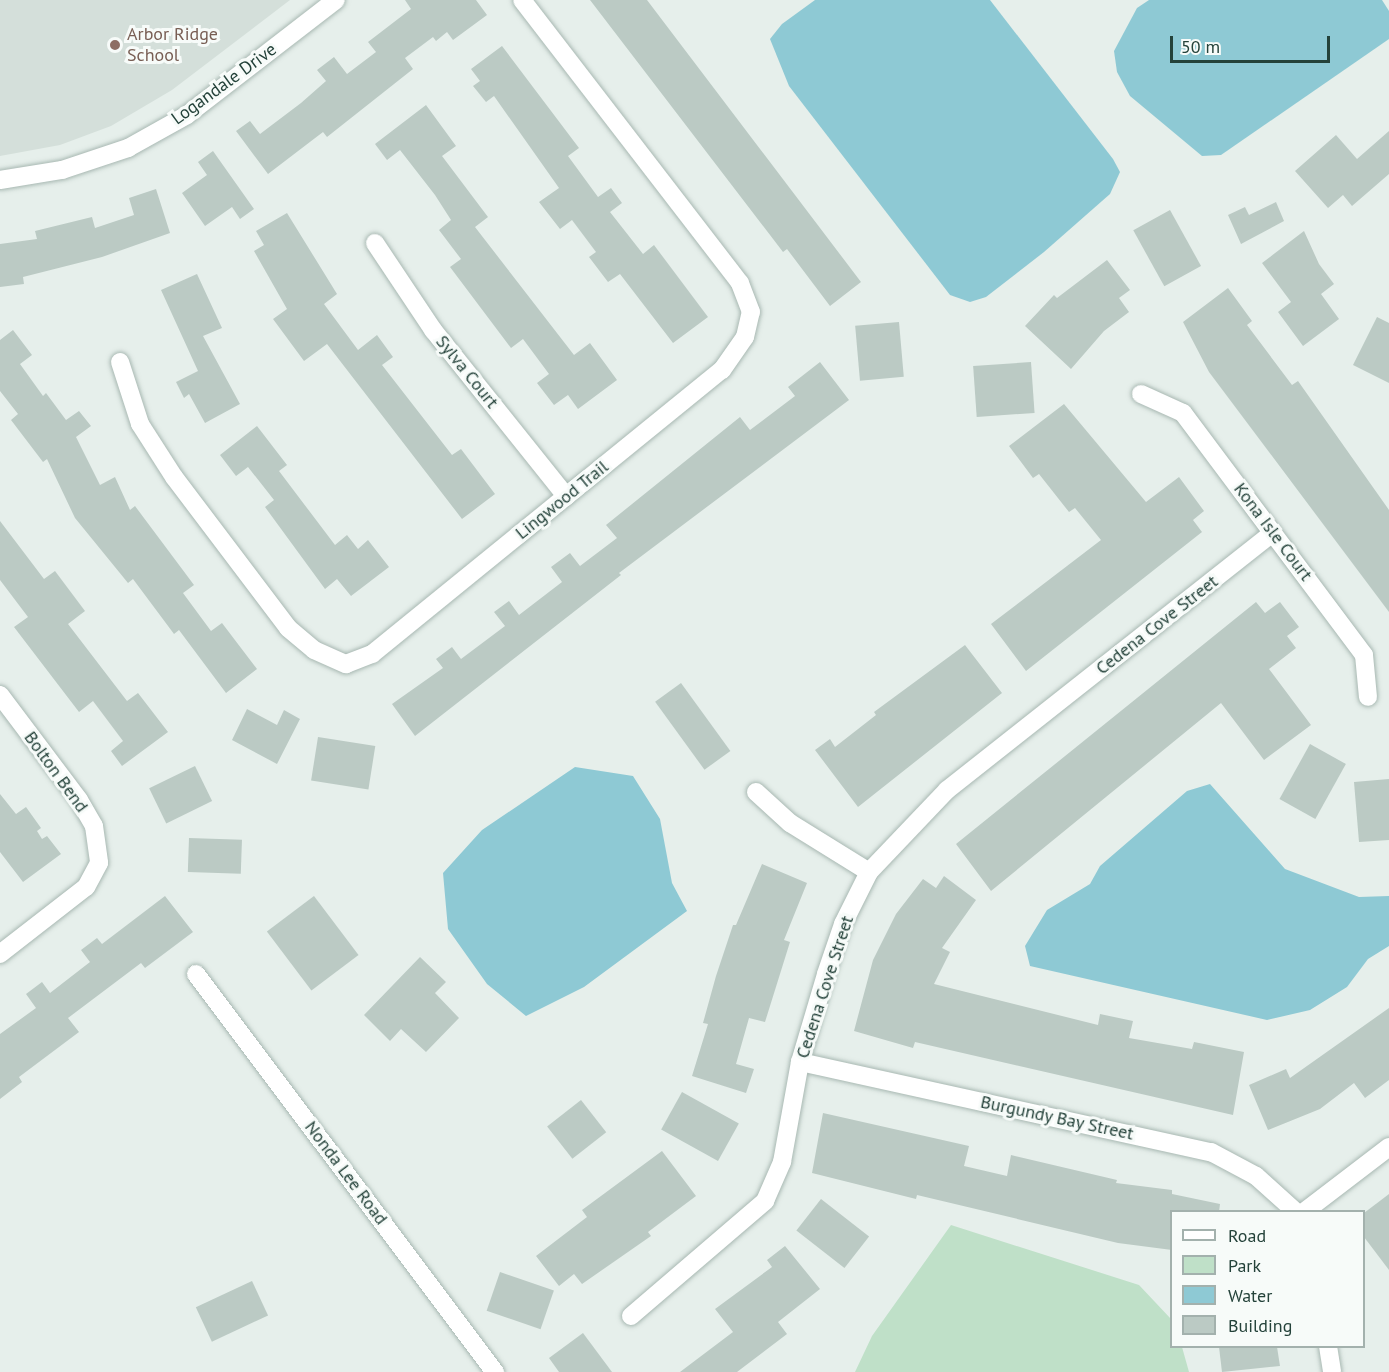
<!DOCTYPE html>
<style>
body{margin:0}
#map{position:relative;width:1389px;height:1372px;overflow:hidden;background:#e6efeb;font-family:"PT Sans",sans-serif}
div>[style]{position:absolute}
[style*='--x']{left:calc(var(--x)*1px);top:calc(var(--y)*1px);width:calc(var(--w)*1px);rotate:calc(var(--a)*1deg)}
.built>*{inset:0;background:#d4dfda}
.green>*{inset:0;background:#bfe0c8}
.water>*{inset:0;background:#8ec9d4}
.building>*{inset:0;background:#bbcac4;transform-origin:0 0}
.roads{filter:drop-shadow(0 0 2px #a8b8b2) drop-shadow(0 0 2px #a8b8b2)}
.minor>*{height:18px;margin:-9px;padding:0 9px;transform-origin:9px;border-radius:9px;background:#fff}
.dots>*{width:16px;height:16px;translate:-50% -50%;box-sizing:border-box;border:3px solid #f7fbf9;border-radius:50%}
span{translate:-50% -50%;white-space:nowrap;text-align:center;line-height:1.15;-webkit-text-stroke:6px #f7fbf9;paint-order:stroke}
.education-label{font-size:18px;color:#785e54}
.left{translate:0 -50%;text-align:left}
.street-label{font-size:18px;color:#24423a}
.legend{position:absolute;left:1170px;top:1210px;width:195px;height:138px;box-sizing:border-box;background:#f7fbf9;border:2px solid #a3b1ad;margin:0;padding:8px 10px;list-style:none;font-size:18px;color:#24423a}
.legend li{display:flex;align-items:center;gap:12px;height:30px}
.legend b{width:30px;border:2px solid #a3b1ad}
.scale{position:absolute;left:1170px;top:36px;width:160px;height:27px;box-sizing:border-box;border:3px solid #24423a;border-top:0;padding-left:8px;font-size:18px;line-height:21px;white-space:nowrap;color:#24423a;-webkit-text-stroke:4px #f7fbf9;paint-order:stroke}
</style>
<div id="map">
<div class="built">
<div style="clip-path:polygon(0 0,290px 0,172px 90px,111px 126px,60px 145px,0 156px)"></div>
</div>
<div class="green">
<div style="clip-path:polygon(951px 1225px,1139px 1285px,1171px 1319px,1172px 1346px,1182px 1347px,1189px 1372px,855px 1372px,872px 1336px)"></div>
</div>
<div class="water">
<div style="clip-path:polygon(815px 0,990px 0,1113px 159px,1120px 172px,1110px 194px,1044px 252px,986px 297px,970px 302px,950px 295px,789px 86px,770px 39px,782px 24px)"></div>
<div style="clip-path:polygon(1149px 0,1382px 0,1389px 11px,1389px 39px,1221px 155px,1202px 156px,1130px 96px,1117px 72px,1114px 51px,1137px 8px)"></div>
<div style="clip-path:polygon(575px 767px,633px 776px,660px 819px,672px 883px,687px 911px,584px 987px,526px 1016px,487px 984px,448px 929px,443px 873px,482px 830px)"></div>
<div style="clip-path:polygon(1210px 784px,1285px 869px,1359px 897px,1389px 896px,1389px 946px,1368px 959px,1347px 987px,1310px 1010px,1267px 1020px,1030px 966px,1025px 946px,1047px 910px,1090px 884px,1100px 866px,1187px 791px)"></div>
</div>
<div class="building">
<div style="clip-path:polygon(405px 0,476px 0,487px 15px,453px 40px,447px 32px,436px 41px,433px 37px,405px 58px,413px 69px,327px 137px,323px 132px,268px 174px,236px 131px,250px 121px,260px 134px,301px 103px,326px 81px,317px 70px,334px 57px,347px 74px,376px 52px,368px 42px,411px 9px)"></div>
<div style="clip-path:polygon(590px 0,647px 0,861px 282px,830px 306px,787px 249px,783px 252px)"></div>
<div style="clip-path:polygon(502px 46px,579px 148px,568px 156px,598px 197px,611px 188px,622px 203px,610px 212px,643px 254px,654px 245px,708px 317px,673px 343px,620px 274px,608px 282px,589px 257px,596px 252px,572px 220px,560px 229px,539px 202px,559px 188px,494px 96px,486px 102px,473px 86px,480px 81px,471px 69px)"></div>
<div style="clip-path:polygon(426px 105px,456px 146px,442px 156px,488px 217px,475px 227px,574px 355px,590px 343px,617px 380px,578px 409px,568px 395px,554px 405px,537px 383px,549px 374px,523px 339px,511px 348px,450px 267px,461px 259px,439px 230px,451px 220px,435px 195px,400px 150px,387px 160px,375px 144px)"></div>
<div style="clip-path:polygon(1389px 131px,1389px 174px,1352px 206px,1343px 195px,1328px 208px,1295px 171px,1336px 135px,1357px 159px)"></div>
<div style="clip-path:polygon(213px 151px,254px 209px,240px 219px,232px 207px,205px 226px,182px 193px,207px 175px,198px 162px)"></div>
<div style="clip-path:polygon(156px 189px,170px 233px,102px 257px,23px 277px,24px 284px,0 287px,0 244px,37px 239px,35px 231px,92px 217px,95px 228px,134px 215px,129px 198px)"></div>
<div style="clip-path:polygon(1276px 202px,1284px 221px,1241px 244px,1228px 215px,1245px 207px,1249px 215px)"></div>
<div style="left:1170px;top:210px;width:64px;height:42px;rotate:61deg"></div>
<div style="clip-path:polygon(287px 213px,337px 294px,324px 304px,358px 350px,377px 335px,393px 357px,382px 365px,452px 455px,461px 449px,495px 494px,462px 519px,327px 344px,304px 361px,273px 319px,287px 309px,254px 251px,264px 245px,256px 231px)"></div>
<div style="clip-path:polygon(1304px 231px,1319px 264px,1334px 284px,1321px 294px,1339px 319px,1303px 346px,1278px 312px,1291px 302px,1262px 263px)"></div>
<div style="clip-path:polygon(1107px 260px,1130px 290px,1119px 298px,1129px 312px,1104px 331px,1071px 369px,1025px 326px,1054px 295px,1057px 298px)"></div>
<div style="clip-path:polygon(197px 274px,222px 328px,203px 336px,240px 404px,205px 423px,189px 394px,184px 398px,176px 382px,198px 371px,161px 290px)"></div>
<div style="clip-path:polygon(1228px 288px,1252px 321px,1247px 325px,1292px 385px,1298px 381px,1389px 510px,1389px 612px,1209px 372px,1183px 322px)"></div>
<div style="clip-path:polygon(1377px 317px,1389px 323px,1389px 383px,1353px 365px)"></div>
<div style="left:899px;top:322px;width:55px;height:44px;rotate:85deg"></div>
<div style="clip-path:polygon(13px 330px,32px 355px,20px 364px,43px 396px,46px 393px,66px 420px,79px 411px,91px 426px,76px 437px,100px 485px,115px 477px,130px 510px,135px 506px,194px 585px,183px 593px,211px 631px,222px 623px,257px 669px,226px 693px,179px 630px,174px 634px,133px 579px,128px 583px,75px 518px,47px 459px,43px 462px,11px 420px,18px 414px,0 391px,0 340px)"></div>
<div style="clip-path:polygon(820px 362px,849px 400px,619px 573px,621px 575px,415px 736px,392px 704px,443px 668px,436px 659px,452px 647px,461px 659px,505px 626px,494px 612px,509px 601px,519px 615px,562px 582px,551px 567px,570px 553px,580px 566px,617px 538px,606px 525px,740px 417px,750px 430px,795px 396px,788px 387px)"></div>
<div style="left:1031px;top:362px;width:51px;height:58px;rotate:86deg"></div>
<div style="clip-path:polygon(1064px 404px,1146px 502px,1179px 477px,1204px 511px,1193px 520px,1202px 532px,1026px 671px,991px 624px,1101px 540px,1075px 508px,1069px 512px,1039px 474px,1033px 478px,1009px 446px)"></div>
<div style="clip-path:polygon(257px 426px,287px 465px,279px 471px,335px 545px,347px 535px,358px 549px,368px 540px,389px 567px,351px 596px,337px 579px,325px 589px,265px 507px,274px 500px,248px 467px,236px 476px,220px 455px)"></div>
<div style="clip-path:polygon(0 521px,44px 579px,55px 571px,85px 611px,68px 624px,127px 701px,138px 693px,168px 732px,122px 766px,111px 751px,123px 741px,93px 701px,79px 712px,14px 627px,28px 617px,0 580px)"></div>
<div style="clip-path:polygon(1256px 602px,1265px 613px,1280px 602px,1299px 627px,1287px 636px,1296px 648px,1269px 669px,1311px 725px,1264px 760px,1221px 703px,991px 891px,956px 844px)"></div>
<div style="clip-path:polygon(965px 645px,1002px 693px,858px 807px,815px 750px,830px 739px,835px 747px,876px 715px,874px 712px)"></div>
<div style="left:681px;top:683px;width:84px;height:32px;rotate:54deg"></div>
<div style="clip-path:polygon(247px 709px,277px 725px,284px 710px,300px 719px,277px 764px,232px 740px)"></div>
<div style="left:318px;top:737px;width:58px;height:44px;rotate:9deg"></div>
<div style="left:1310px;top:744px;width:41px;height:63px;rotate:29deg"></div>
<div style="left:195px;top:766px;width:39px;height:51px;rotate:64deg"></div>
<div style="clip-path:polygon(1389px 779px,1389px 840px,1359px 842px,1354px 782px)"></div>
<div style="clip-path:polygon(0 794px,16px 814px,26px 807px,41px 828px,37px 831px,42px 839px,47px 836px,61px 854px,23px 882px,0 852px)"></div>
<div style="left:189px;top:838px;width:53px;height:34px;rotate:2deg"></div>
<div style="clip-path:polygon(762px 864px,807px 883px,784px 940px,790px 942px,765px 1022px,749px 1018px,736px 1064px,754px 1069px,746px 1093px,692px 1076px,708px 1024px,703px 1023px,716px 976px,733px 925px,736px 925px)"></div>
<div style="clip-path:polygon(944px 876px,976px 900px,942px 948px,950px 952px,934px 984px,1098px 1025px,1100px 1014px,1133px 1021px,1129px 1038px,1192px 1049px,1194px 1042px,1244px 1052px,1233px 1115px,915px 1042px,913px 1048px,854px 1031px,873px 960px,896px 914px,923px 879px,936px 888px)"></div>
<div style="clip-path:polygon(165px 896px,193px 932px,145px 968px,141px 963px,68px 1018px,79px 1032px,19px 1077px,22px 1082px,0 1099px,0 1034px,36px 1008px,26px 994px,42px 982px,50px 993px,90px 962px,81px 950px,97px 938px,102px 944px)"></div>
<div style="left:314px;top:896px;width:74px;height:59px;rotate:53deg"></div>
<div style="clip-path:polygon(420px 957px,446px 982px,435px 993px,459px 1018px,426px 1052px,401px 1029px,390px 1041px,364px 1015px)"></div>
<div style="clip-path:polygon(1389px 1008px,1389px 1080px,1365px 1098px,1354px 1083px,1320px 1109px,1268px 1130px,1249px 1085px,1286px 1069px,1290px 1078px)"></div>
<div style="left:682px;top:1092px;width:65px;height:43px;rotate:29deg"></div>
<div style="left:581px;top:1100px;width:41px;height:43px;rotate:52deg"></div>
<div style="clip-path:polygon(823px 1113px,969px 1146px,964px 1166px,1007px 1176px,1011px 1155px,1117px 1180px,1116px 1183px,1172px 1190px,1172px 1194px,1220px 1204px,1219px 1212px,1172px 1212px,1172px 1250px,1118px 1243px,917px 1195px,916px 1199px,812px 1173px)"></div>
<div style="clip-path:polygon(662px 1151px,696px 1196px,648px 1232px,651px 1236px,582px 1284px,574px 1274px,559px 1286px,536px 1256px,587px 1217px,582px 1210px)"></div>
<div style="clip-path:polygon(1389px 1194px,1389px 1270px,1364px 1237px,1364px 1213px)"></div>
<div style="left:821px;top:1199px;width:61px;height:40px;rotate:38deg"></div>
<div style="clip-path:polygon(785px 1246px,820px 1289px,778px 1322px,787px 1334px,737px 1372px,680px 1372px,733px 1332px,715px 1309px,772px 1267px,767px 1260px)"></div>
<div style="left:500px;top:1272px;width:57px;height:41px;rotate:19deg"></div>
<div style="left:252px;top:1281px;width:38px;height:62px;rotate:65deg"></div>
<div style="clip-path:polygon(583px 1333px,612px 1372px,559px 1372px,549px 1358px)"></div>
<div style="clip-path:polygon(1219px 1347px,1277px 1347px,1280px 1366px,1222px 1372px)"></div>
</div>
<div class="roads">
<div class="minor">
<div style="--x:0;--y:180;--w:63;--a:-9.2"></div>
<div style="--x:62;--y:170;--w:70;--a:-18.4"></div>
<div style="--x:128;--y:148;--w:68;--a:-29.2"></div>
<div style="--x:187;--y:115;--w:188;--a:-37.7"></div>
<div style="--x:375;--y:243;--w:105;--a:56.3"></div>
<div style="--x:433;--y:330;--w:213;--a:51.3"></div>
<div style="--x:120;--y:362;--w:65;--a:72.1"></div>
<div style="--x:140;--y:424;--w:63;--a:57.3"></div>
<div style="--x:174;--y:477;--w:189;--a:52.9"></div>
<div style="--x:288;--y:628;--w:34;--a:40"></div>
<div style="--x:314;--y:650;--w:35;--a:24"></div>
<div style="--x:346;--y:664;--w:28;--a:-21"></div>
<div style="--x:372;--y:654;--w:451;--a:-39.1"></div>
<div style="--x:722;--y:370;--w:40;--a:-55.1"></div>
<div style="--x:745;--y:337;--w:26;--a:-77"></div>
<div style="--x:751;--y:312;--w:31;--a:-111"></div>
<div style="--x:740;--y:283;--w:357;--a:-127.6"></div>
<div style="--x:1141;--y:394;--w:46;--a:24.3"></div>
<div style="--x:1183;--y:413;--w:302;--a:53.2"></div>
<div style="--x:1364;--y:655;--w:42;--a:84.6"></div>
<div style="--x:0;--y:695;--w:131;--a:53"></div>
<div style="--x:79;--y:800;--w:30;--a:60"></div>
<div style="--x:94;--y:826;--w:37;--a:82"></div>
<div style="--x:99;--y:863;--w:27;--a:118"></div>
<div style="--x:86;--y:887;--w:109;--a:142.1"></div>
<div style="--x:756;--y:792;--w:46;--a:42.4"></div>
<div style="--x:790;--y:823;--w:93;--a:31.8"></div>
<div style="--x:196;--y:974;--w:498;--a:53.1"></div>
<div style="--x:800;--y:1062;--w:421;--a:12.4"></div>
<div style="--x:1211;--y:1152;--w:51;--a:28.1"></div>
<div style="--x:1256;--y:1176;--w:54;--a:42"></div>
<div style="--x:1304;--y:1212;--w:107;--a:-37.4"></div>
<div style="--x:631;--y:1316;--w:177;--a:-40.6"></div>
<div style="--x:765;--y:1201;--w:43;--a:-66.4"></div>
<div style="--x:782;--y:1162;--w:102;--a:-79.8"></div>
<div style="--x:800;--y:1062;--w:92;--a:-73.5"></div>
<div style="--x:826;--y:974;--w:53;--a:-71.2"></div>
<div style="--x:843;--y:924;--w:58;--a:-63.4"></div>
<div style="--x:869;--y:872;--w:113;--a:-46.4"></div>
<div style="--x:947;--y:790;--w:415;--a:-38.3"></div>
<div style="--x:1328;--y:1346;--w:26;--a:81"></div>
</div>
</div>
<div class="dots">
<div style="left:115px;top:45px;background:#8d6e63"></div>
</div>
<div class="education-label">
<span class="left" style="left:127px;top:45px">Arbor Ridge<br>School</span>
</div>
<div class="street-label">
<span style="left:224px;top:84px;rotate:-36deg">Logandale Drive</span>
<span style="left:467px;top:372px;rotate:51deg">Sylva Court</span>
<span style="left:562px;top:500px;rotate:-39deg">Lingwood Trail</span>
<span style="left:1273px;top:532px;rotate:53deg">Kona Isle Court</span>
<span style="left:1157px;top:625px;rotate:-38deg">Cedena Cove Street</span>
<span style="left:56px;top:772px;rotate:54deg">Bolton Bend</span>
<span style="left:825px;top:987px;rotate:-72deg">Cedena Cove Street</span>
<span style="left:1057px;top:1118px;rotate:12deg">Burgundy Bay Street</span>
<span style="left:346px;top:1173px;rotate:53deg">Nonda Lee Road</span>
</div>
<ul class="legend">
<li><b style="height:8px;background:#fff"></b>Road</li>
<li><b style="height:16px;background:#bfe0c8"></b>Park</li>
<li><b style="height:16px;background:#8ec9d4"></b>Water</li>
<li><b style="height:16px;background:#bbcac4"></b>Building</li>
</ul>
<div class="scale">50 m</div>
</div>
